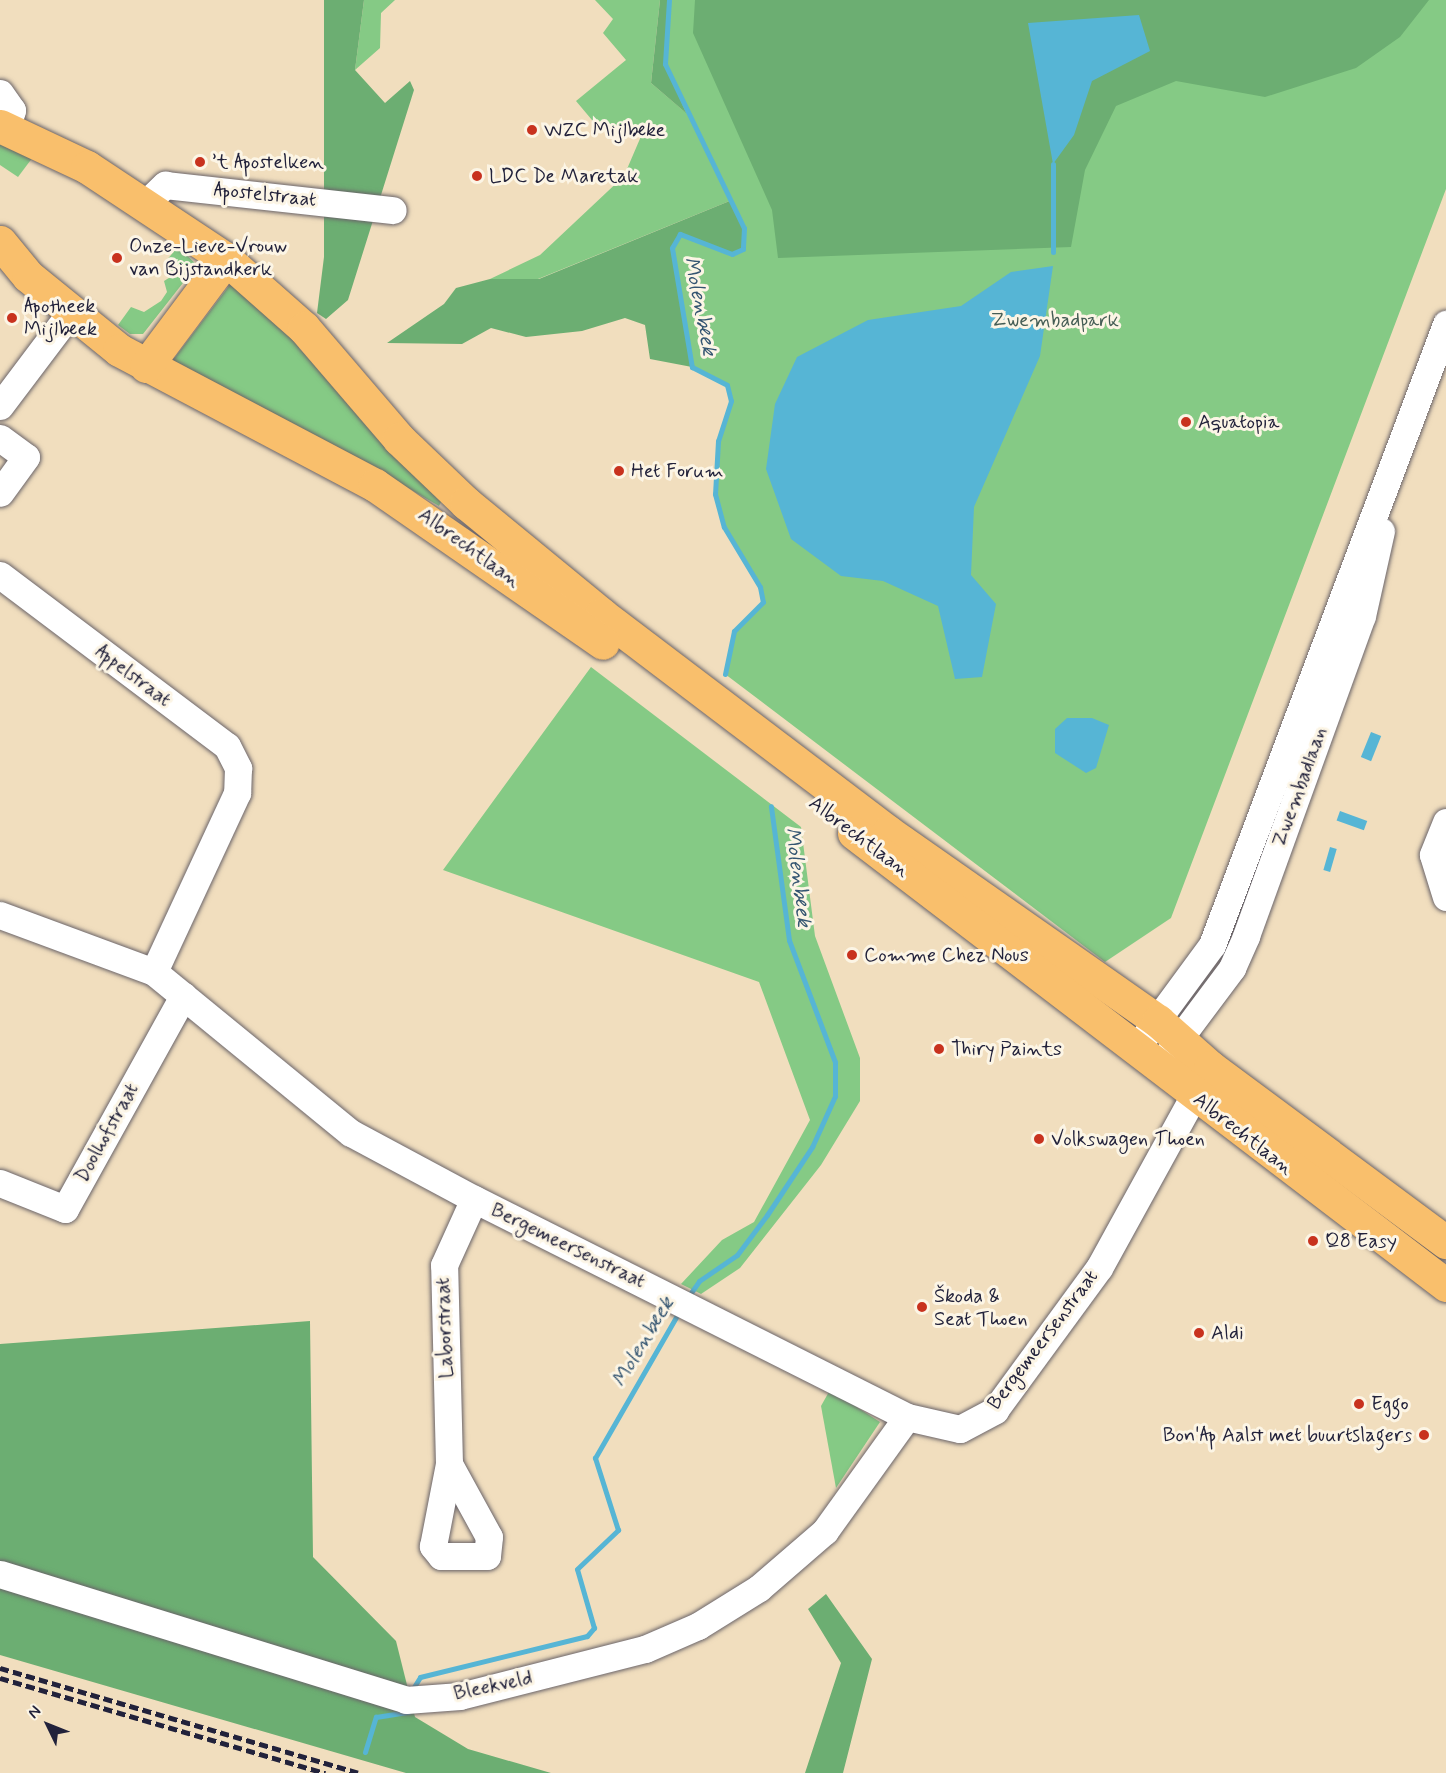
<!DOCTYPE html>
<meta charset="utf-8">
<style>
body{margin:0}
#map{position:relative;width:1446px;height:1773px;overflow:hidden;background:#f1debe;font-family:Mynerve,sans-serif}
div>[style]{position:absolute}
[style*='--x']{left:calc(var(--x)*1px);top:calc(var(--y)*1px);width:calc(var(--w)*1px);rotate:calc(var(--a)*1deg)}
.green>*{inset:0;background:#85ca85}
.forest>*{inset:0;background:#6cae72}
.water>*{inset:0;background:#56b5d5;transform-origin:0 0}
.stream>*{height:5px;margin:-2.5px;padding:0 2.5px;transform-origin:2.5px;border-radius:2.5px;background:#56b5d5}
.roads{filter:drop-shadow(0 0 2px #6a6469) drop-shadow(0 0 2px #6a6469)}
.minor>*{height:27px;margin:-13.5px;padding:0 13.5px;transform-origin:13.5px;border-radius:13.5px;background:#fff}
.major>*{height:33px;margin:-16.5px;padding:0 16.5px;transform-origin:16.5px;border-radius:16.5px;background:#f9bf6c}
.rail>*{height:4.5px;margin-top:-2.25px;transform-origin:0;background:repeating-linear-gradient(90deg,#22223b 0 9px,transparent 0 13.5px)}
.dots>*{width:16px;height:16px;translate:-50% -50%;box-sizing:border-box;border:3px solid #fcf5e5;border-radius:50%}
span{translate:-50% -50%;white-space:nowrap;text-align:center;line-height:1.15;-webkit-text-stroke:6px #fcf5e5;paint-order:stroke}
.poi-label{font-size:20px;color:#22223b}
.left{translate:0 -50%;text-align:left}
.right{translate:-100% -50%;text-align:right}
.street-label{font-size:20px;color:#22223b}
.park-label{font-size:20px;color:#455d55}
.water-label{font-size:21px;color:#345571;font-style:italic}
.north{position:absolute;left:18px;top:1695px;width:60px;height:60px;-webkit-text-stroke:4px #fcf5e5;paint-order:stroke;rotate:313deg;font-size:16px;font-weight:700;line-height:24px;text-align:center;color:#22223b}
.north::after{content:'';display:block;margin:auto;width:21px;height:27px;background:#22223b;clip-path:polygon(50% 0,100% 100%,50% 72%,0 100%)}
</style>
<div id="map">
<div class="green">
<div style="clip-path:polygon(364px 0,395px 0,381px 13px,380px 48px,355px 70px)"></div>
<div style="clip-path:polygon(595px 0,660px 0,651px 83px,685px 112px,665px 64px,669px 0,1446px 0,1446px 189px,1171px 918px,1105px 962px,725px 674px,734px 631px,763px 601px,760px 587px,724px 527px,715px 494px,718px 441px,731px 401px,727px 385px,692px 367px,672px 248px,680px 234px,731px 254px,744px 228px,732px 200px,538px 279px,490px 279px,540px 255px,624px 176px,645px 127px,597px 126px,576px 101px,626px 60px,603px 33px,613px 19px)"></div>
<div style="clip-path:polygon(0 144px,36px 153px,18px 177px,0 165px)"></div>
<div style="clip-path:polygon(178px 247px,197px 265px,143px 334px,130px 334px,118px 325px,131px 307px,144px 312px,161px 301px,167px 292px,164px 281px,172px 276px,164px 263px)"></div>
<div style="clip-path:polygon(232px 282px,278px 312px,300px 349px,442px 500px,439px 506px,379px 471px,167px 368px)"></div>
<div style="clip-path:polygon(591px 667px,801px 827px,815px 936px,860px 1058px,860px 1101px,821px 1165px,740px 1268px,701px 1294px,681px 1284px,722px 1240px,754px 1222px,810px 1120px,759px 982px,443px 870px)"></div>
<div style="clip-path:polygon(830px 1390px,880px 1422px,836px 1488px,821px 1406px)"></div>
</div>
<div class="forest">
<div style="clip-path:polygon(324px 0,364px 0,355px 70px,385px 103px,410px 81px,414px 90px,348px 300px,326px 319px,317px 313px,324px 257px)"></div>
<div style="clip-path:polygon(660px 0,671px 0,665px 64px,686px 113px,651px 83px)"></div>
<div style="clip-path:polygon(695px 0,1429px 0,1400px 37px,1356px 68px,1265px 97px,1176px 81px,1116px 106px,1085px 170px,1071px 247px,778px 258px,772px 210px,693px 33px)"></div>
<div style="clip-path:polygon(732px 200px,744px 228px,743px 249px,732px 254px,680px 234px,672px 248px,692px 367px,650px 359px,645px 325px,625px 318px,582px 331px,526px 337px,491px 328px,462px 344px,387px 343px,444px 304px,456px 288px,490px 279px,539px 279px)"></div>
<div style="clip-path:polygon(310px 1321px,313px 1557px,396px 1641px,415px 1717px,468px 1749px,551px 1773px,406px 1773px,0 1655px,0 1344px)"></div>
<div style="clip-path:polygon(826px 1594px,872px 1659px,843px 1773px,805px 1773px,841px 1663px,808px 1609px)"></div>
</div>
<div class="water">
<div style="clip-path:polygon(1139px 15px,1150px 51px,1092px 81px,1074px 135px,1053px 164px,1028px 23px)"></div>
<div style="clip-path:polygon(1053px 266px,1040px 356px,974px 507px,971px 575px,996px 604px,982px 677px,955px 679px,938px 606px,883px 581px,841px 576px,791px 539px,766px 469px,775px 404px,797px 357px,868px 320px,961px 306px,1011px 272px)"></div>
<div style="clip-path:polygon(1067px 718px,1092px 718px,1109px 725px,1096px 768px,1086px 773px,1055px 753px,1055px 729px)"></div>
<div style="left:1371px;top:732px;width:11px;height:27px;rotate:22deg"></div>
<div style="left:1340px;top:811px;width:29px;height:10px;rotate:20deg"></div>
<div style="left:1330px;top:847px;width:7px;height:24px;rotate:16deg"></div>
</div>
<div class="stream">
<div style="--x:669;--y:0;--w:64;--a:93.6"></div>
<div style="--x:665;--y:64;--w:182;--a:64.3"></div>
<div style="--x:744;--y:228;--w:21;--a:93"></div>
<div style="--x:743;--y:249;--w:12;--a:156"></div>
<div style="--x:732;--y:254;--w:56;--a:-159"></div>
<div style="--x:680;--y:234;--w:16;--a:120"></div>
<div style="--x:672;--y:248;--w:121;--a:80.5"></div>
<div style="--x:692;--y:367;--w:39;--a:27"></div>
<div style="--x:727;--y:385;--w:16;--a:76"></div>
<div style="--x:731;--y:401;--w:42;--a:108"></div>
<div style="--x:718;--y:441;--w:53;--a:93.2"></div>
<div style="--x:715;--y:494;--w:34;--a:75"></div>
<div style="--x:724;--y:527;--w:70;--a:59"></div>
<div style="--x:760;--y:587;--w:15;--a:79"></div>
<div style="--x:763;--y:602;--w:41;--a:135"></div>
<div style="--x:734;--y:631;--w:44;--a:101.8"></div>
<div style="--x:1053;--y:164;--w:88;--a:90"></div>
<div style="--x:688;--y:1297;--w:19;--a:-55"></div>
<div style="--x:699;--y:1281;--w:46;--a:-34.4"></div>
<div style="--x:737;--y:1255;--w:50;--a:-53.1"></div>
<div style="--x:767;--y:1215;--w:82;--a:-56.5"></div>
<div style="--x:812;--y:1147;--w:56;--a:-65.7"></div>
<div style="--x:835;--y:1096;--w:34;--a:-90"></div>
<div style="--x:835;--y:1062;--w:130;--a:-110.7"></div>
<div style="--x:789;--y:940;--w:135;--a:-97.7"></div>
<div style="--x:412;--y:1690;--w:15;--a:-58"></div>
<div style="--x:420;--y:1677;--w:172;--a:-13.8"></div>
<div style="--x:587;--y:1636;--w:11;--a:-49"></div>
<div style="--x:594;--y:1628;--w:61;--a:-106.1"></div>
<div style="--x:577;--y:1569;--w:57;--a:-43.6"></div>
<div style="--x:618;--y:1530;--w:76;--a:-107.7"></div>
<div style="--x:595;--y:1458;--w:171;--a:-60.1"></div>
<div style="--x:365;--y:1752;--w:37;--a:-73"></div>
<div style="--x:376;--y:1717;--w:33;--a:-9"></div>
</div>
<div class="roads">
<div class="minor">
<div style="--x:0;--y:93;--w:21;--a:55"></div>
<div style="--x:12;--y:110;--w:19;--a:106"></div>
<div style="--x:145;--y:204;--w:28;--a:-44"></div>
<div style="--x:165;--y:185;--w:229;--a:6.3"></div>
<div style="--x:0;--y:406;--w:116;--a:-53"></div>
<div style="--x:0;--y:438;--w:32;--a:36"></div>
<div style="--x:26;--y:457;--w:44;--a:125.8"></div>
<div style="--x:0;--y:575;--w:284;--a:37"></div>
<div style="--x:227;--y:746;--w:25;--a:63"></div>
<div style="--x:238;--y:768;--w:25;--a:92"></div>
<div style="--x:237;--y:793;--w:197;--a:114.9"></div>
<div style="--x:1446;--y:822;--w:35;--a:112"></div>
<div style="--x:1433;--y:855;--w:44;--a:72.8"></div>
<div style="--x:0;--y:915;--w:164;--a:20.3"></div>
<div style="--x:154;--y:972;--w:254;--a:39.3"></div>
<div style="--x:351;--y:1133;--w:140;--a:28.2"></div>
<div style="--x:474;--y:1199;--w:485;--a:26.7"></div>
<div style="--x:907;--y:1417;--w:54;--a:12.8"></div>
<div style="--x:960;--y:1429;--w:40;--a:-28"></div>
<div style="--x:995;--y:1410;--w:176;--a:-53.8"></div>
<div style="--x:1099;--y:1268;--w:220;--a:-61.2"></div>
<div style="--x:1137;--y:1047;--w:127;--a:-53.7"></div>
<div style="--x:1212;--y:945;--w:664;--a:-69.35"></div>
<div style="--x:1167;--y:1055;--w:109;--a:-53.2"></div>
<div style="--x:1232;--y:968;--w:35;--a:-66"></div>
<div style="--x:1246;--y:936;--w:340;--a:-70.1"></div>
<div style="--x:1362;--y:616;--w:87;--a:-77.4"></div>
<div style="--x:0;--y:1183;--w:70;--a:21.8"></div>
<div style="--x:65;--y:1209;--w:244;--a:-61"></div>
<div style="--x:449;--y:1464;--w:83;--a:61.3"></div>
<div style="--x:489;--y:1537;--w:19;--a:96"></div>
<div style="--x:487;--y:1556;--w:46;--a:180"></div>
<div style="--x:441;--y:1556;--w:13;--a:-129"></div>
<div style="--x:433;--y:1546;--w:84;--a:-79"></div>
<div style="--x:449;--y:1464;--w:199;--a:-91.4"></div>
<div style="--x:444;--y:1265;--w:72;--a:-65.6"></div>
<div style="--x:0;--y:1574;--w:425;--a:17.2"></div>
<div style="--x:406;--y:1700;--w:54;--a:-4.2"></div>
<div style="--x:460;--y:1696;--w:191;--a:-14.3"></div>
<div style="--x:645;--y:1649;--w:58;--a:-23.5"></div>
<div style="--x:698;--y:1626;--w:72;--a:-31.9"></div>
<div style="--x:759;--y:1588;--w:87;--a:-40.8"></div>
<div style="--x:825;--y:1531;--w:140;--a:-54.3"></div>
</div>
<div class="major">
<div style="--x:0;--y:126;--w:96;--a:25.2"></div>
<div style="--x:87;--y:167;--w:167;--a:33.5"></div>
<div style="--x:226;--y:259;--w:104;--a:41.5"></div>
<div style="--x:304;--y:328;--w:146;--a:49.4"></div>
<div style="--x:399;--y:439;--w:93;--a:43.7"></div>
<div style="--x:466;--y:503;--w:175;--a:39.4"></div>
<div style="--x:601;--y:614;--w:360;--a:37.2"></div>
<div style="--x:888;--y:832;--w:330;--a:35"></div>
<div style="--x:1158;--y:1021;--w:69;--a:41.5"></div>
<div style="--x:1210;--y:1067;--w:294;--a:36.6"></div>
<div style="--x:0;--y:242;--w:44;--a:50.5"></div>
<div style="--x:28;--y:276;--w:117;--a:39.1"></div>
<div style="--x:119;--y:350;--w:289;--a:27.8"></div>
<div style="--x:375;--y:485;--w:277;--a:34.7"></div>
<div style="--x:146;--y:366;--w:134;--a:-53.2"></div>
<div style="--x:854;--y:833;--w:745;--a:37.36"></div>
</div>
</div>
<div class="rail">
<div style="--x:0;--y:1668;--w:373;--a:16.3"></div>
<div style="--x:0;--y:1678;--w:339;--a:16.3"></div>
</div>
<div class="dots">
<div style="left:532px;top:130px;background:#c8321e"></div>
<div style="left:200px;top:162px;background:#c8321e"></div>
<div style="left:477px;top:176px;background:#c8321e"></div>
<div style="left:117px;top:258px;background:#c8321e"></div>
<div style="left:12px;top:318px;background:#c8321e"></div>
<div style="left:1186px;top:422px;background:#c8321e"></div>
<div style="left:619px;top:471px;background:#c8321e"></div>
<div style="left:852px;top:955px;background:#c8321e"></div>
<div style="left:939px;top:1049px;background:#c8321e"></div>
<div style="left:1039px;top:1139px;background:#c8321e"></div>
<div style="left:1313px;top:1241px;background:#c8321e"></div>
<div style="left:922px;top:1307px;background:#c8321e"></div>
<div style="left:1199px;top:1333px;background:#c8321e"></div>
<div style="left:1359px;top:1404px;background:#c8321e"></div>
<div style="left:1424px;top:1435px;background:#c8321e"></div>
</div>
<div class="poi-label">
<span class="left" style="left:544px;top:130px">WZC Mijlbeke</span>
<span class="left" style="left:212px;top:162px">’t Apostelken</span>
<span class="left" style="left:489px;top:176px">LDC De Maretak</span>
<span class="left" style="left:129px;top:258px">Onze-Lieve-Vrouw<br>van Bijstandkerk</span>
<span class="left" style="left:24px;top:318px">Apotheek<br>Mijlbeek</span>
<span class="left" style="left:1198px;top:422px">Aquatopia</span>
<span class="left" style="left:631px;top:471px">Het Forum</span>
<span class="left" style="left:864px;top:955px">Comme Chez Nous</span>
<span class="left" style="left:951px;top:1049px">Thiry Paints</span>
<span class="left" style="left:1051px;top:1139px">Volkswagen Thoen</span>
<span class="left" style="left:1325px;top:1241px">Q8 Easy</span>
<span class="left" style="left:934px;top:1308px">Škoda &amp;<br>Seat Thoen</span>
<span class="left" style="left:1211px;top:1333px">Aldi</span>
<span class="left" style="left:1371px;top:1404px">Eggo</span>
<span class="right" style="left:1412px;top:1435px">Bon'Ap Aalst met buurtslagers</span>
</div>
<div class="street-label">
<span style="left:265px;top:195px;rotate:6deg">Apostelstraat</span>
<span style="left:469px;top:548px;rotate:36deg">Albrechtlaan</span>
<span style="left:133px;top:676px;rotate:37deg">Appelstraat</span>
<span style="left:1300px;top:787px;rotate:-70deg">Zwembadlaan</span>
<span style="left:859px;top:837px;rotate:37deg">Albrechtlaan</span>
<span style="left:107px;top:1133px;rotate:-61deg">Doolhofstraat</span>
<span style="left:1243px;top:1134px;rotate:38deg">Albrechtlaan</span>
<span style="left:568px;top:1246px;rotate:26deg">Bergemeersenstraat</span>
<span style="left:445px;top:1328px;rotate:-92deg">Laborstraat</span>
<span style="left:1043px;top:1340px;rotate:-53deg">Bergemeersenstraat</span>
<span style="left:493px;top:1686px;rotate:-12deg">Bleekveld</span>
</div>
<div class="park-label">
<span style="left:1055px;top:320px">Zwembadpark</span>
</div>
<div class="water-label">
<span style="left:700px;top:306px;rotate:79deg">Molenbeek</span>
<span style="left:798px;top:877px;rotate:83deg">Molenbeek</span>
<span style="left:643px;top:1342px;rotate:-59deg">Molenbeek</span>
</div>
<div class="north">N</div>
</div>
